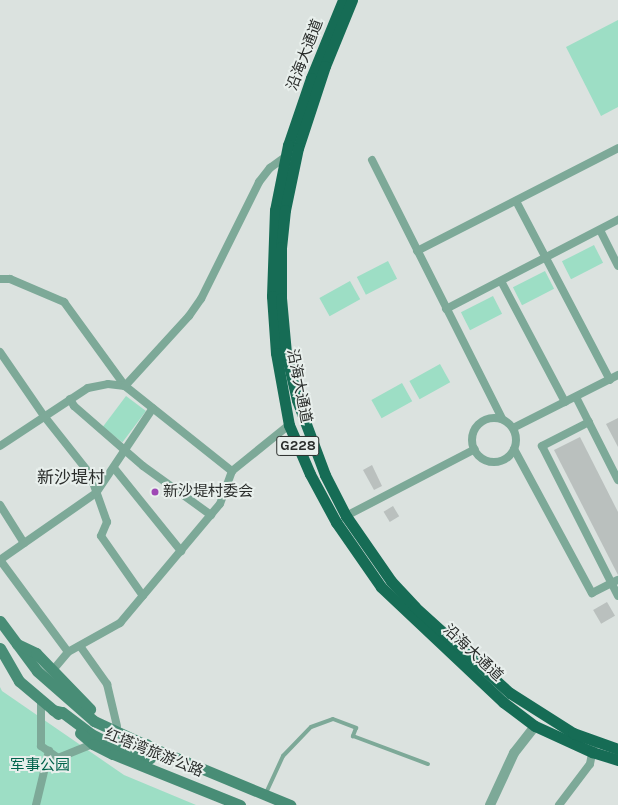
<!DOCTYPE html>
<meta charset="utf-8">
<style>
body{margin:0}
#map{position:relative;width:618px;height:805px;overflow:hidden;background:#dbe2df;font-family:Karla,"Noto Sans SC",sans-serif}
div>[style]{position:absolute}
[style*='--x']{left:calc(var(--x)*1px);top:calc(var(--y)*1px);width:calc(var(--w)*1px);rotate:calc(var(--a)*1deg)}
.green>*{inset:0;background:#9ddec5;transform-origin:0 0}
.building>*{inset:0;background:#bac0be;transform-origin:0 0}
.service>*{height:4px;margin:-2px;padding:0 2px;transform-origin:2px;border-radius:2px;background:#7da998}
.minor>*{height:8px;margin:-4px;padding:0 4px;transform-origin:4px;border-radius:4px;background:#7da998}
.minor>.ring{margin:-4px;padding:0;box-sizing:content-box;background:none;border:8px solid #7da998;border-radius:50%}
.tertiary>*{height:10px;margin:-5px;padding:0 5px;transform-origin:5px;border-radius:5px;background:#7da998}
.secondary>*{height:11px;margin:-5.5px;padding:0 5.5px;transform-origin:5.5px;border-radius:5.5px;background:#488d76}
.trunk>*{height:11px;margin:-5.5px;padding:0 5.5px;transform-origin:5.5px;border-radius:5.5px;background:#166c55}
.dots>*{width:11px;height:11px;translate:-50% -50%;box-sizing:border-box;border:2px solid #e8efec;border-radius:50%}
span{translate:-50% -50%;white-space:nowrap;text-align:center;line-height:1.15;-webkit-text-stroke:4px #e8efec;paint-order:stroke}
.shield-label span{padding:1px 3px;background:#e8efec;border:1px solid;border-radius:3px;-webkit-text-stroke-width:0}
.shield-label{font-size:14px;color:#2a2d2b;font-weight:700}
.street-label{font-size:15px;color:#2a2d2b}
.poi-label{font-size:15px;color:#2a2d2b}
.left{translate:0 -50%;text-align:left}
.park-label{font-size:15px;color:#00634c}
.quarter-label{font-size:17px;color:#2a2d2b}
</style>
<div id="map">
<div class="green">
<div style="clip-path:polygon(618px 20px,618px 107px,601px 116px,566px 47px)"></div>
<div style="left:594px;top:245px;width:20px;height:36px;rotate:63deg"></div>
<div style="left:388px;top:261px;width:20px;height:35px;rotate:63deg"></div>
<div style="left:545px;top:271px;width:20px;height:36px;rotate:63deg"></div>
<div style="left:350px;top:281px;width:21px;height:35px;rotate:61deg"></div>
<div style="left:493px;top:296px;width:20px;height:36px;rotate:63deg"></div>
<div style="left:440px;top:364px;width:21px;height:35px;rotate:61deg"></div>
<div style="left:402px;top:383px;width:21px;height:35px;rotate:61deg"></div>
<div style="left:126px;top:396px;width:25px;height:39px;rotate:37deg"></div>
<div style="clip-path:polygon(0 687px,2px 691px,124px 775px,196px 805px,0 805px)"></div>
</div>
<div class="building">
<div style="clip-path:polygon(618px 418px,618px 447px,606px 424px)"></div>
<div style="clip-path:polygon(580px 437px,618px 512px,618px 575px,554px 450px)"></div>
<div style="clip-path:polygon(372px 465px,382px 486px,374px 490px,363px 470px)"></div>
<div style="left:393px;top:506px;width:12px;height:11px;rotate:59deg"></div>
<div style="left:607px;top:602px;width:16px;height:16px;rotate:60deg"></div>
</div>
<div class="service">
<div style="--x:266;--y:793;--w:41;--a:-65.3"></div>
<div style="--x:283;--y:756;--w:40;--a:-46"></div>
<div style="--x:311;--y:727;--w:23;--a:-20"></div>
<div style="--x:333;--y:719;--w:25;--a:21"></div>
<div style="--x:356;--y:728;--w:9;--a:111"></div>
<div style="--x:353;--y:736;--w:80;--a:20.5"></div>
</div>
<div class="minor">
<div style="--x:372;--y:160;--w:290;--a:63.3"></div>
<div style="--x:516;--y:201;--w:202;--a:62.3"></div>
<div style="--x:600;--y:230;--w:40;--a:63.4"></div>
<div style="--x:417;--y:251;--w:226;--a:-27.1"></div>
<div style="--x:0;--y:279;--w:10;--a:0"></div>
<div style="--x:10;--y:279;--w:59;--a:23.1"></div>
<div style="--x:64;--y:302;--w:104;--a:54"></div>
<div style="--x:125;--y:386;--w:137;--a:38.5"></div>
<div style="--x:501;--y:281;--w:137;--a:62.1"></div>
<div style="--x:446;--y:309;--w:194;--a:-27.4"></div>
<div style="--x:0;--y:352;--w:78;--a:55.5"></div>
<div style="--x:44;--y:416;--w:74;--a:51.6"></div>
<div style="--x:90;--y:474;--w:51;--a:70.5"></div>
<div style="--x:107;--y:522;--w:15;--a:113"></div>
<div style="--x:101;--y:536;--w:73;--a:55"></div>
<div style="--x:576;--y:397;--w:93;--a:63.2"></div>
<div style="--x:70;--y:399;--w:8;--a:60"></div>
<div style="--x:74;--y:406;--w:91;--a:41"></div>
<div style="--x:143;--y:466;--w:84;--a:35.8"></div>
<div class="ring" style="left:472px;top:418px;width:36px;height:36px"></div>
<div style="--x:589;--y:422;--w:53;--a:152.9"></div>
<div style="--x:542;--y:446;--w:168;--a:63.1"></div>
<div style="--x:513;--y:428;--w:118;--a:-26.8"></div>
<div style="--x:0;--y:446;--w:105;--a:-33.4"></div>
<div style="--x:88;--y:388;--w:20;--a:-11"></div>
<div style="--x:108;--y:384;--w:17;--a:7"></div>
<div style="--x:125;--y:386;--w:95;--a:-47.6"></div>
<div style="--x:189;--y:316;--w:21;--a:-55"></div>
<div style="--x:201;--y:299;--w:131;--a:-63.6"></div>
<div style="--x:259;--y:182;--w:18;--a:-52"></div>
<div style="--x:270;--y:168;--w:17;--a:-36"></div>
<div style="--x:514;--y:449;--w:164;--a:61.6"></div>
<div style="--x:592;--y:593;--w:29;--a:-27"></div>
<div style="--x:114;--y:468;--w:107;--a:51.1"></div>
<div style="--x:0;--y:505;--w:45;--a:57.7"></div>
<div style="--x:346;--y:516;--w:145;--a:-27.4"></div>
<div style="--x:0;--y:560;--w:117;--a:-34.9"></div>
<div style="--x:96;--y:493;--w:102;--a:-56.2"></div>
<div style="--x:0;--y:560;--w:114;--a:53.5"></div>
<div style="--x:80;--y:646;--w:47;--a:54.6"></div>
<div style="--x:107;--y:684;--w:43;--a:76.6"></div>
<div style="--x:53;--y:670;--w:23;--a:-50"></div>
<div style="--x:68;--y:652;--w:60;--a:-29.1"></div>
<div style="--x:120;--y:623;--w:155;--a:-50"></div>
<div style="--x:220;--y:504;--w:35;--a:-70"></div>
<div style="--x:232;--y:471;--w:73;--a:-38.9"></div>
<div style="--x:41;--y:701;--w:45;--a:90"></div>
<div style="--x:41;--y:746;--w:21;--a:35"></div>
<div style="--x:58;--y:758;--w:38;--a:-22"></div>
<div style="--x:36;--y:805;--w:56;--a:-76.5"></div>
<div style="--x:559;--y:805;--w:51;--a:-52.9"></div>
<div style="--x:590;--y:764;--w:16;--a:-79"></div>
</div>
<div class="tertiary">
<div style="--x:490;--y:805;--w:57;--a:-65.2"></div>
<div style="--x:514;--y:753;--w:34;--a:-52"></div>
</div>
<div class="secondary">
<div style="--x:0;--y:621;--w:62;--a:53.5"></div>
<div style="--x:37;--y:671;--w:76;--a:41.3"></div>
<div style="--x:94;--y:721;--w:62;--a:24.9"></div>
<div style="--x:150;--y:747;--w:152;--a:22.5"></div>
<div style="--x:17;--y:644;--w:21;--a:25"></div>
<div style="--x:36;--y:653;--w:78;--a:46"></div>
<div style="--x:0;--y:648;--w:38;--a:60"></div>
<div style="--x:19;--y:681;--w:51;--a:40.2"></div>
<div style="--x:53;--y:710;--w:9;--a:13"></div>
<div style="--x:62;--y:712;--w:36;--a:37"></div>
<div style="--x:91;--y:734;--w:56;--a:26.6"></div>
<div style="--x:141;--y:759;--w:9;--a:-6"></div>
<div style="--x:150;--y:758;--w:11;--a:-90"></div>
<div style="--x:150;--y:747;--w:5;--a:-143"></div>
<div style="--x:80;--y:733;--w:17;--a:40"></div>
<div style="--x:93;--y:744;--w:22;--a:27"></div>
<div style="--x:113;--y:754;--w:137;--a:21.9"></div>
</div>
<div class="trunk">
<div style="--x:343;--y:0;--w:84;--a:112.3"></div>
<div style="--x:311;--y:78;--w:71;--a:108.9"></div>
<div style="--x:288;--y:145;--w:66;--a:101.3"></div>
<div style="--x:275;--y:210;--w:86;--a:92"></div>
<div style="--x:272;--y:296;--w:57;--a:86"></div>
<div style="--x:276;--y:353;--w:73;--a:79.8"></div>
<div style="--x:289;--y:425;--w:53;--a:66.8"></div>
<div style="--x:310;--y:474;--w:55;--a:61.6"></div>
<div style="--x:336;--y:522;--w:79;--a:55.3"></div>
<div style="--x:381;--y:587;--w:168;--a:43.3"></div>
<div style="--x:503;--y:702;--w:40;--a:37"></div>
<div style="--x:535;--y:726;--w:63;--a:24.5"></div>
<div style="--x:592;--y:752;--w:27;--a:17"></div>
<div style="--x:352;--y:0;--w:71;--a:112.2"></div>
<div style="--x:325;--y:66;--w:86;--a:108.2"></div>
<div style="--x:298;--y:148;--w:63;--a:101.8"></div>
<div style="--x:285;--y:210;--w:37;--a:96"></div>
<div style="--x:281;--y:247;--w:51;--a:90"></div>
<div style="--x:281;--y:298;--w:55;--a:84.8"></div>
<div style="--x:286;--y:353;--w:48;--a:76.8"></div>
<div style="--x:297;--y:400;--w:80;--a:69.5"></div>
<div style="--x:325;--y:475;--w:46;--a:62.9"></div>
<div style="--x:346;--y:516;--w:79;--a:55.3"></div>
<div style="--x:391;--y:581;--w:35;--a:47"></div>
<div style="--x:415;--y:607;--w:128;--a:42.2"></div>
<div style="--x:510;--y:693;--w:75;--a:32.4"></div>
<div style="--x:573;--y:733;--w:48;--a:19.6"></div>
</div>
<div class="dots">
<div style="left:155px;top:492px;background:#9f48b5"></div>
</div>
<div class="shield-label">
<span style="left:298px;top:446px">G228</span>
</div>
<div class="street-label">
<span style="left:305px;top:55px;rotate:-69deg">沿海大通道</span>
<span style="left:299px;top:386px;rotate:79deg">沿海大通道</span>
<span style="left:473px;top:653px;rotate:43deg">沿海大通道</span>
<span style="left:154px;top:753px;rotate:22deg">红塔湾旅游公路</span>
</div>
<div class="poi-label">
<span class="left" style="left:163px;top:492px">新沙堤村委会</span>
</div>
<div class="park-label">
<span style="left:40px;top:766px">军事公园</span>
</div>
<div class="quarter-label">
<span style="left:71px;top:478px">新沙堤村</span>
</div>
</div>
